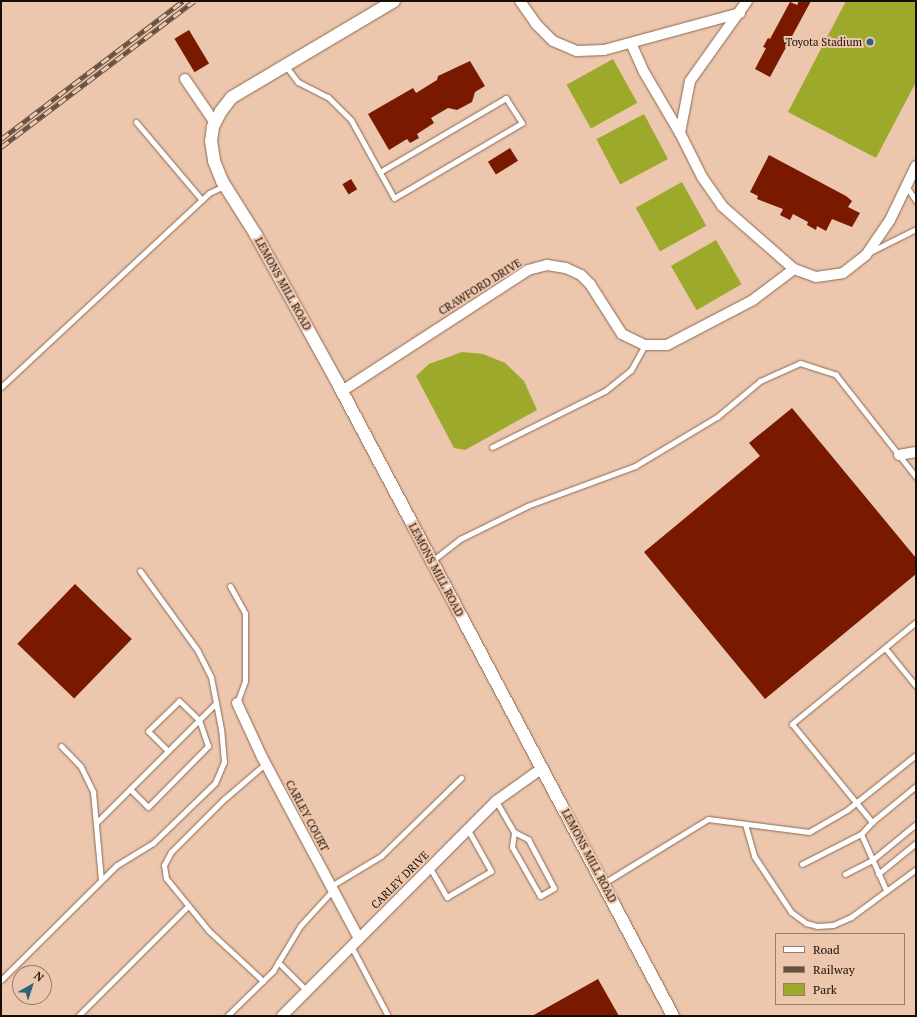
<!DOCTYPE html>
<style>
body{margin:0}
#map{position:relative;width:917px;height:1017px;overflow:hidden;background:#ecc6ad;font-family:"PT Serif",serif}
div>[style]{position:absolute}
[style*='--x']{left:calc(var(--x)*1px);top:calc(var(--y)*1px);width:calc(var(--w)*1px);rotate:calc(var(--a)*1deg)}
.green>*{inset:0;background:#9ca92b;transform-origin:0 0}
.building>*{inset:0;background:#791a00;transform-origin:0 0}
.roads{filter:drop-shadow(0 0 1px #8b6952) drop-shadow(0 0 1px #8b6952)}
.service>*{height:5px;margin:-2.5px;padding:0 2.5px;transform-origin:2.5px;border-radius:2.5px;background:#fff}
.minor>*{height:10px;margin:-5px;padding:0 5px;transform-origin:5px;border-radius:5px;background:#fff}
.tertiary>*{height:12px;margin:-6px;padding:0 6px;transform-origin:6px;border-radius:6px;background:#fff}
.rail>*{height:4.5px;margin-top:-2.25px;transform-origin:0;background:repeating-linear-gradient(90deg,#ecc6ad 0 9px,#654f41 0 18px);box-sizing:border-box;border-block:1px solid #654f41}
.dots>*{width:11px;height:11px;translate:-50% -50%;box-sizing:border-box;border:2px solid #ecc6ad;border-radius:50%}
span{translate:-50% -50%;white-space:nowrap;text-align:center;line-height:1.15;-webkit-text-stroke:4px #ecc6ad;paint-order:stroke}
.poi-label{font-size:11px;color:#1a0d05}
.right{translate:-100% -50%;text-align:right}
.street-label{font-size:11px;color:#1a0d05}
.frame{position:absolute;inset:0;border:2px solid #1a0d05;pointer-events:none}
.legend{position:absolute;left:775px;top:933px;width:130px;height:72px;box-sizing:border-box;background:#ecc6ad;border:1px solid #987c6a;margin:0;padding:5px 7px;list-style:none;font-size:12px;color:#1a0d05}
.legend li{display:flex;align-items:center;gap:8px;height:20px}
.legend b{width:20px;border:1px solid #987c6a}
.north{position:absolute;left:12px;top:965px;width:40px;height:40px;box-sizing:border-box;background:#ecc6ad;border:1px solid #987c6a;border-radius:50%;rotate:39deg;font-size:11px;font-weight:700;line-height:16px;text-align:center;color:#1a0d05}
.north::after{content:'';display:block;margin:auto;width:14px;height:18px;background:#2e627e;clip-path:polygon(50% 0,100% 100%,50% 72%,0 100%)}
</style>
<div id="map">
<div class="green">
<div style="clip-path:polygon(846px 1px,916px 1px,916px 82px,876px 158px,788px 112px)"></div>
<div style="left:613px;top:59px;width:50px;height:53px;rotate:61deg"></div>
<div style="left:644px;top:114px;width:51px;height:54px;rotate:62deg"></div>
<div style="left:682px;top:182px;width:50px;height:53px;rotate:61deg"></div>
<div style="left:716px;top:240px;width:51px;height:52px;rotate:60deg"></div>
<div style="clip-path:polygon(462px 352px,483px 354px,505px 363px,524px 381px,537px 410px,465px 450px,454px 448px,416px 376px,429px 364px)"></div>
</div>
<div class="building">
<div style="clip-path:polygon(799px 1px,811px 1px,770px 77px,755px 69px,766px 48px,763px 47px,768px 38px,770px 39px,790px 2px,797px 5px)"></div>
<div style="left:189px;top:30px;width:39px;height:17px;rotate:59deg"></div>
<div style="clip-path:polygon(470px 61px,485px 86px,475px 92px,472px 102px,457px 110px,448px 108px,431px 118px,434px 123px,417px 134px,419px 138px,410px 143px,407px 139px,389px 150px,368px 114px,413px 88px,416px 93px,437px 80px,438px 76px)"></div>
<div style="left:510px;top:148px;width:15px;height:26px;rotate:58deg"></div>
<div style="clip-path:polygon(769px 155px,846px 196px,852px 201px,848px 207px,860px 213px,852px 227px,832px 219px,826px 231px,817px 226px,816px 230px,807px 225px,808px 222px,793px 214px,790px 220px,780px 215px,783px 209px,757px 199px,758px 196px,750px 192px)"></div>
<div style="left:351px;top:179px;width:12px;height:10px;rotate:59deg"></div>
<div style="clip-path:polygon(792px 408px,916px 558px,916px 574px,765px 699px,644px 552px,760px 456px,749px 443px)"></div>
<div style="left:75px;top:584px;width:79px;height:83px;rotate:44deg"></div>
<div style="clip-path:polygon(598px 979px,619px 1016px,532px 1016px)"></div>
</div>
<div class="roads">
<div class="service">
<div style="--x:285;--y:65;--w:21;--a:53"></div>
<div style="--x:298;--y:82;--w:34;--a:27"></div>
<div style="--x:328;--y:97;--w:33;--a:45"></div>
<div style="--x:351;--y:120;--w:89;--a:61.1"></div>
<div style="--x:394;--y:198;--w:148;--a:-30.4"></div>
<div style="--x:522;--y:123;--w:30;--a:-123"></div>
<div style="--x:506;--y:98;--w:146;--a:149.6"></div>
<div style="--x:136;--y:122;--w:102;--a:49.8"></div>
<div style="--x:906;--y:186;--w:18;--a:56"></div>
<div style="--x:870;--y:252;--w:51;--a:-26.6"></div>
<div style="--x:1;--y:387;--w:284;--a:-43"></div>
<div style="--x:209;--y:193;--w:17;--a:-25"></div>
<div style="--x:492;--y:447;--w:126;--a:-26.4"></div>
<div style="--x:605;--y:391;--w:33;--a:-39"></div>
<div style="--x:631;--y:370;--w:29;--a:-61"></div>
<div style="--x:432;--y:561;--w:36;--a:-38"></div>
<div style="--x:460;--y:539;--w:75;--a:-26.2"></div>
<div style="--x:527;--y:506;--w:115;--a:-20.3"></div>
<div style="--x:635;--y:466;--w:96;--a:-30.9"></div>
<div style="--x:717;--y:417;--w:56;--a:-39.9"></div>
<div style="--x:760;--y:381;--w:44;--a:-24.2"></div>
<div style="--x:800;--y:363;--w:38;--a:18"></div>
<div style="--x:836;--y:375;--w:130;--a:51.9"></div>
<div style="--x:230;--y:586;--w:31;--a:61"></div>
<div style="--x:245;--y:613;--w:68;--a:90"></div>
<div style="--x:245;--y:681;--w:23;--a:110"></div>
<div style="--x:916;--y:622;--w:161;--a:140.6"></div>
<div style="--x:792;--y:724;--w:127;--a:50.8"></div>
<div style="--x:872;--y:822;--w:57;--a:-39.3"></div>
<div style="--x:885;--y:648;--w:49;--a:50.8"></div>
<div style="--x:61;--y:746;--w:29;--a:46"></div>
<div style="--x:81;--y:767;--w:28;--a:64"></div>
<div style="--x:93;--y:792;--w:88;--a:84.8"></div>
<div style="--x:130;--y:789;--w:25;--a:45"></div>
<div style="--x:148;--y:807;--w:86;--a:-45.5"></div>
<div style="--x:208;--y:746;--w:28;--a:-109"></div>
<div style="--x:199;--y:720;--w:28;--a:-136"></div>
<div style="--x:179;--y:701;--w:43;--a:135.9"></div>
<div style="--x:148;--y:731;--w:28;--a:45"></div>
<div style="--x:496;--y:801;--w:36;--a:60"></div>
<div style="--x:514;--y:832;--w:16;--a:27"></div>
<div style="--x:528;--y:839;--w:55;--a:62"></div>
<div style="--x:554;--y:888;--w:16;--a:150"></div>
<div style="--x:540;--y:896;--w:56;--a:-119.7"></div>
<div style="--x:512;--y:847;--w:15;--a:-82"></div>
<div style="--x:96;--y:823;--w:170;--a:-45"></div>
<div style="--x:745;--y:824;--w:33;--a:74"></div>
<div style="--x:754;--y:856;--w:67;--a:56.5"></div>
<div style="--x:791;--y:912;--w:19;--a:36"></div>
<div style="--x:806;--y:923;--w:11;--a:15"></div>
<div style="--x:817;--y:926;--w:16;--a:-4"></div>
<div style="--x:833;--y:925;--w:20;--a:-24"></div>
<div style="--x:851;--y:917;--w:81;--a:-36.4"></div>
<div style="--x:861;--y:834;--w:61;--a:65.9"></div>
<div style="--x:802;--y:864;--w:66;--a:-27"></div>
<div style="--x:861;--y:834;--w:16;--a:-47"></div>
<div style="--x:430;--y:868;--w:34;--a:60"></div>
<div style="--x:447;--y:897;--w:51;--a:-30.6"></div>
<div style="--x:491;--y:871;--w:47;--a:-119.3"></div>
<div style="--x:845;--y:874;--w:29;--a:-27"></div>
<div style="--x:871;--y:861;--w:58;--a:-39.4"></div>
<div style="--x:878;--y:874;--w:49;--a:-39.2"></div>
<div style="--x:604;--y:883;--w:122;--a:-31.6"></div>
<div style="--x:708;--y:819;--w:102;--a:7.3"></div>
<div style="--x:809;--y:832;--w:44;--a:-30.1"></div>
<div style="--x:847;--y:810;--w:88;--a:-38.6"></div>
<div style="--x:331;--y:886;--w:58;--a:-31"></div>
<div style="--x:381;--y:856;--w:112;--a:-44.3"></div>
<div style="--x:351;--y:946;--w:79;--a:62.1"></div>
<div style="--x:278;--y:962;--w:41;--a:45"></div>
<div style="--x:1;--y:980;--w:163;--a:-44.8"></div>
<div style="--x:117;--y:865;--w:42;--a:-31.4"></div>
<div style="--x:153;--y:843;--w:86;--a:-44.1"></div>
<div style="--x:215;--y:783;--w:23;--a:-67"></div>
<div style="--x:224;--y:762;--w:33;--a:-95"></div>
<div style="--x:221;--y:729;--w:53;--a:-100.9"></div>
<div style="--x:211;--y:677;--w:29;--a:-117"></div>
<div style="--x:198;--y:651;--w:99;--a:-125.9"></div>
<div style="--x:263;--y:981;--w:74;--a:-137.2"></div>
<div style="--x:209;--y:931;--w:68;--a:-129.1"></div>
<div style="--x:166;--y:878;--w:13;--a:-99"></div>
<div style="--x:164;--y:865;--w:15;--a:-62"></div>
<div style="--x:171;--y:852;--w:74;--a:-45"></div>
<div style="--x:223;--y:800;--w:55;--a:-40.6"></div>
<div style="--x:78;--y:1016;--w:156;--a:-45"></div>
<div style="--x:227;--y:1016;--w:64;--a:-44.4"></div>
<div style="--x:273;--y:971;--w:52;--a:-59"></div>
<div style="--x:300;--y:926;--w:49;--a:-47.5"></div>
</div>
<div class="minor">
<div style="--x:520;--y:1;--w:28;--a:55"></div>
<div style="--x:536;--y:24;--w:24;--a:45"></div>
<div style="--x:553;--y:41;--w:26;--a:23"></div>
<div style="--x:577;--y:51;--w:27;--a:-2"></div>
<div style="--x:604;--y:50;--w:141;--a:-15.2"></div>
<div style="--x:747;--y:1;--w:98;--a:125.5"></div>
<div style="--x:690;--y:81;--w:53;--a:100.9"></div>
<div style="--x:680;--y:133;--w:49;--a:63.4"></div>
<div style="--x:702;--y:177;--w:35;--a:55"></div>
<div style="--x:722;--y:206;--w:96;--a:41.2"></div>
<div style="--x:794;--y:269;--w:23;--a:20"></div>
<div style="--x:816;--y:277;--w:27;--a:-8"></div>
<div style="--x:843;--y:273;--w:29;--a:-38"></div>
<div style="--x:866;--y:255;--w:42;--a:-55.6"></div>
<div style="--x:890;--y:220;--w:60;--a:-64.3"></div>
<div style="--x:631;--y:43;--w:32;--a:66"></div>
<div style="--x:644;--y:72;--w:71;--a:59.5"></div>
<div style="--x:185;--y:79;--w:53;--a:55.7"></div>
<div style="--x:342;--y:391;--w:222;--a:-33"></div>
<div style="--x:528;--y:270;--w:20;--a:-15"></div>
<div style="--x:547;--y:265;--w:19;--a:9"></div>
<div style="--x:566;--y:268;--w:17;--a:25"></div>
<div style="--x:581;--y:275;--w:13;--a:45"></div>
<div style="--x:590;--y:284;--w:59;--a:57.4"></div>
<div style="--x:622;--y:334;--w:25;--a:26"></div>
<div style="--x:645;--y:345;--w:22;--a:0"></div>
<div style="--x:667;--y:345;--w:97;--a:-27.6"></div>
<div style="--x:753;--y:300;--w:51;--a:-37.1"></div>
<div style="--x:899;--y:455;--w:17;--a:-10"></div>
<div style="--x:237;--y:703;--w:60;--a:65.2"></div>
<div style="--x:262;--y:757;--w:206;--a:61.9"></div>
<div style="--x:282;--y:1016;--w:303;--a:-45.1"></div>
<div style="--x:496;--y:801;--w:55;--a:-35.4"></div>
</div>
<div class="tertiary">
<div style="--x:394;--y:1;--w:188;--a:149.3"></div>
<div style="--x:232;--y:97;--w:18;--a:128"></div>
<div style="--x:221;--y:111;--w:18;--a:117"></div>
<div style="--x:213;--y:127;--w:14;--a:98"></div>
<div style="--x:211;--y:141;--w:20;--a:81"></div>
<div style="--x:214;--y:161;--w:22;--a:68"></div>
<div style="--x:222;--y:181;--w:64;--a:57.8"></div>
<div style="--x:256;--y:235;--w:166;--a:61.1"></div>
<div style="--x:336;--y:380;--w:720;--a:62.08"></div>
</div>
</div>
<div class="rail">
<div style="--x:1;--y:139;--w:228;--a:-37.2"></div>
<div style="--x:1;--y:147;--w:242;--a:-37.1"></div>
</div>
<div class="dots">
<div style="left:870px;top:42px;background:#2e627e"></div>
</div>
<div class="poi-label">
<span class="right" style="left:862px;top:42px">Toyota Stadium</span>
</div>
<div class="street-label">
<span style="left:283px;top:284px;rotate:61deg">LEMONS MILL ROAD</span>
<span style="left:480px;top:287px;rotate:-32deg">CRAWFORD DRIVE</span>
<span style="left:436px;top:570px;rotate:62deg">LEMONS MILL ROAD</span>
<span style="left:307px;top:816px;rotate:62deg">CARLEY COURT</span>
<span style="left:589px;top:856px;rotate:62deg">LEMONS MILL ROAD</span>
<span style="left:400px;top:880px;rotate:-45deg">CARLEY DRIVE</span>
</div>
<div class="frame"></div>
<ul class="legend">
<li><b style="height:5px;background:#fff"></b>Road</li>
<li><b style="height:5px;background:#654f41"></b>Railway</li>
<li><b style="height:11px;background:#9ca92b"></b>Park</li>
</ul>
<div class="north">N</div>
</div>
